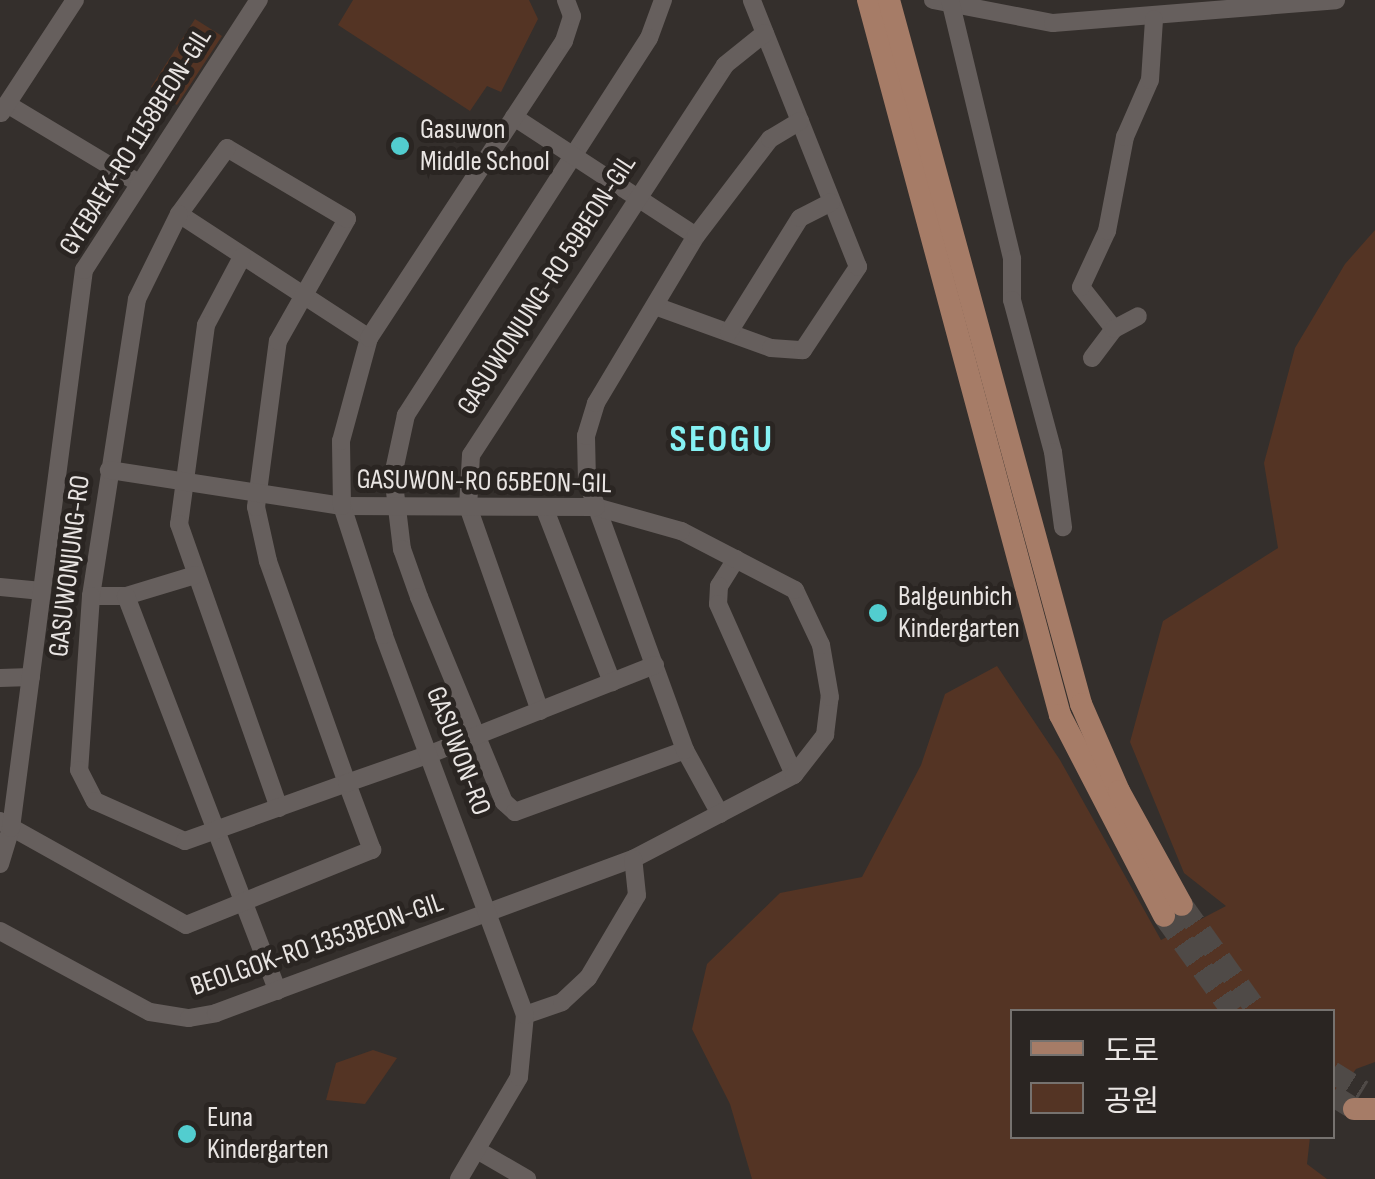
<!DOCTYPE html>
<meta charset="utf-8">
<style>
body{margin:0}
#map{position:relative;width:1375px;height:1179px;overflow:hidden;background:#342f2c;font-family:"Sofia Sans Condensed","Noto Sans KR",sans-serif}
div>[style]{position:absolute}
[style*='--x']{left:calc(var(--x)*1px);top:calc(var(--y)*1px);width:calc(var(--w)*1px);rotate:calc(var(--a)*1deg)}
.green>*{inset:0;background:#543424}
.major-tunnel>*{height:22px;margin-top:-11px;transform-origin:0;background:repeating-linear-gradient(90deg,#4f4a47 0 22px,transparent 0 33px)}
.minor>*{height:18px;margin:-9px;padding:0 9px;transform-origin:9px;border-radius:9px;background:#665f5d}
.major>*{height:22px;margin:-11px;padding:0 11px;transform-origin:11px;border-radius:11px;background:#a67c67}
.dots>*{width:28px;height:28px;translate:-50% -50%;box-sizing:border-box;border:5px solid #2a2522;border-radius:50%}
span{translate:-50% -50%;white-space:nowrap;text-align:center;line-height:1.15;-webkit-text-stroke:10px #2a2522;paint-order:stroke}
.poi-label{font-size:28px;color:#e9e5e3}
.left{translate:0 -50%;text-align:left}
.street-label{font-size:28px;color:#e9e5e3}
.district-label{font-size:38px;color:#86f2f4;font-weight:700;letter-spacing:2.5px}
.legend{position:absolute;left:1010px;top:1009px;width:325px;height:130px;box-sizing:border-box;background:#2a2522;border:2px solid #76726f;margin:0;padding:12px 18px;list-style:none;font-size:30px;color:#e9e5e3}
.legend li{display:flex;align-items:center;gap:20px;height:50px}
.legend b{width:50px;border:2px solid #76726f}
</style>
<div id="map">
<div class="green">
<div style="clip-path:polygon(353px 0,529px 0,538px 19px,501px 92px,487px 86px,470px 111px,338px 25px)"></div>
<div style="clip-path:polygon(195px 19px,222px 36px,177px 105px,172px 102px,190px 74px,181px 69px,163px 96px,151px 87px)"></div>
<div style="clip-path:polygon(1375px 230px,1375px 1062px,1356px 1069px,1333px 1101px,1332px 1012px,1012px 1012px,1012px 1136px,1310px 1137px,1307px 1164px,1327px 1179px,752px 1179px,730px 1104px,692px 1029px,707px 964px,780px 893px,862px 877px,921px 765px,945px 694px,997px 666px,1060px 760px,1161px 940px,1226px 906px,1184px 873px,1130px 742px,1163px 621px,1278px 548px,1264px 463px,1295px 348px,1345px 264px)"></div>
<div style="clip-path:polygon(373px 1050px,397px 1058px,365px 1104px,326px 1100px,336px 1063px)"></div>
</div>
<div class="major-tunnel">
<div style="--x:1182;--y:905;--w:131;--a:54.6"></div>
<div style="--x:1164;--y:916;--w:118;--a:54.3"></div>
<div style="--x:1332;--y:1072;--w:36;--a:32"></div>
<div style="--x:1332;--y:1095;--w:26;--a:32"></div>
</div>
<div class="minor">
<div style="--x:663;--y:0;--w:40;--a:110.2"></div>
<div style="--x:649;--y:38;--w:449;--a:122.8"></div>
<div style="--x:406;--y:415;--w:61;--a:102.2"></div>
<div style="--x:393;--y:475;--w:75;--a:83.1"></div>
<div style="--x:402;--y:549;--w:51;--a:70.5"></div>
<div style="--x:419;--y:597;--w:222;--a:67.5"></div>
<div style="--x:504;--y:802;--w:15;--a:42"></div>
<div style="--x:515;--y:812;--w:181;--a:-20"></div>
<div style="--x:933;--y:0;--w:122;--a:10.9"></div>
<div style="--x:1053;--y:23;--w:284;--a:-4.6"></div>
<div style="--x:950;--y:0;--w:266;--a:76.5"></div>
<div style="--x:1012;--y:259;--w:41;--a:90"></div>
<div style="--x:1012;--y:300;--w:157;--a:74.9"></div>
<div style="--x:1053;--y:452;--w:76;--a:82.4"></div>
<div style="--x:7;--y:104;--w:152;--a:31"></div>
<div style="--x:1;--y:113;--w:135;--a:-56.8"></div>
<div style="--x:514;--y:117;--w:217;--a:33.2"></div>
<div style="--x:179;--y:214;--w:227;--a:33.1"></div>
<div style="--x:242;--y:257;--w:77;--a:117.9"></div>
<div style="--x:206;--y:325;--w:201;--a:97.7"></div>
<div style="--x:179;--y:524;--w:301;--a:70.6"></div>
<div style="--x:655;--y:306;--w:123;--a:19.9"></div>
<div style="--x:771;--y:348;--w:32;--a:4"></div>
<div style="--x:803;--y:350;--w:100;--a:-56.5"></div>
<div style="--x:858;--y:267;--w:287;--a:-111.7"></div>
<div style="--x:1114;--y:329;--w:53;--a:-128.2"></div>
<div style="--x:1081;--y:287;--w:62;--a:-65.1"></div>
<div style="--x:1107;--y:231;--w:96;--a:-79.2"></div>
<div style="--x:1125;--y:137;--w:62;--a:-66.3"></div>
<div style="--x:1150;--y:80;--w:61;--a:-86.2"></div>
<div style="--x:729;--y:332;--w:134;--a:-58.1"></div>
<div style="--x:800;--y:218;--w:35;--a:-27"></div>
<div style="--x:1092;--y:358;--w:36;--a:-53"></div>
<div style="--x:1114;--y:329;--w:27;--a:-28"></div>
<div style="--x:544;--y:507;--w:188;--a:68.8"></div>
<div style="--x:736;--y:559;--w:32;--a:122"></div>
<div style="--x:719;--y:586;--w:18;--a:93"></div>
<div style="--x:718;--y:604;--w:187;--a:66"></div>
<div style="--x:0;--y:587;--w:42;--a:5.4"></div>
<div style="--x:91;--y:596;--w:35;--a:0"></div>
<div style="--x:126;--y:596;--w:72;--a:-16.9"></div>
<div style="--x:126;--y:596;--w:423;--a:69"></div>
<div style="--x:0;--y:678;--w:31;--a:-2"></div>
<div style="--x:540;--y:711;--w:216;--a:-109.4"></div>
<div style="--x:468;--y:507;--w:52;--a:-86.7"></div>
<div style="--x:471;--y:455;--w:465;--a:-56.9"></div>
<div style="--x:725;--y:65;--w:51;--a:-38.7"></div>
<div style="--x:720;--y:814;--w:73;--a:-118.7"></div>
<div style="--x:685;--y:750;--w:286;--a:-110"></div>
<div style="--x:587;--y:481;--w:45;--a:-91.3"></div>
<div style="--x:586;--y:436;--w:34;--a:-73"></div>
<div style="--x:596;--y:403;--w:195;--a:-59.1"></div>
<div style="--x:696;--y:236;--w:122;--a:-52.7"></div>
<div style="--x:770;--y:139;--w:35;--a:-31"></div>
<div style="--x:0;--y:821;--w:213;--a:29.2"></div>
<div style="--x:186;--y:925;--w:201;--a:-22"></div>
<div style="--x:372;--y:850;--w:72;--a:-110.5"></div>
<div style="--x:347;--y:783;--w:236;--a:-109.6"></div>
<div style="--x:268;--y:561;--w:55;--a:-102.5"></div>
<div style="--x:256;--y:507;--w:167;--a:-82.5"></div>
<div style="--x:278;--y:341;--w:140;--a:-60.5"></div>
<div style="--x:347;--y:219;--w:139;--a:-149.4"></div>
<div style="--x:227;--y:148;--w:82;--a:126"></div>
<div style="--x:179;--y:214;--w:95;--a:116.3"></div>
<div style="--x:137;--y:299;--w:301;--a:98.8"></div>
<div style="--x:91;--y:596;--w:174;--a:93.9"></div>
<div style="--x:79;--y:770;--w:35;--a:63"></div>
<div style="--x:95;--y:801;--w:98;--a:24"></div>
<div style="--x:185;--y:841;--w:172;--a:-19.7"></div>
<div style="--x:347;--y:783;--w:88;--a:-19.3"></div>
<div style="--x:430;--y:754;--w:242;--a:-21.6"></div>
<div style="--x:0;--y:864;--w:38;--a:-73"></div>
<div style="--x:11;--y:828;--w:563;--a:-82.55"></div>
<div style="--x:84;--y:270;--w:322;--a:-57.1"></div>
<div style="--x:0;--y:931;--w:170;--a:28.4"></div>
<div style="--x:150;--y:1012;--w:39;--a:9"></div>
<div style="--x:189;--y:1018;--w:27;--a:-10"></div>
<div style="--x:216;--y:1013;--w:445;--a:-20.3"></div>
<div style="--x:633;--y:859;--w:182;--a:-27.6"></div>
<div style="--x:794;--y:775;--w:51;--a:-52.2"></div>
<div style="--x:825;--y:735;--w:38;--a:-83"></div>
<div style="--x:830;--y:697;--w:53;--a:-99.8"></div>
<div style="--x:821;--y:645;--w:61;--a:-115.3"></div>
<div style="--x:795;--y:590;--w:128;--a:-152.6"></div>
<div style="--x:681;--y:531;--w:88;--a:-164.2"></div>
<div style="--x:596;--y:507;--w:254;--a:-179.8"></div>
<div style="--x:342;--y:506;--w:236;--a:-171.2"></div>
<div style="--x:525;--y:1015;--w:39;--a:-19"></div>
<div style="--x:562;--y:1002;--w:35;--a:-43"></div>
<div style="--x:588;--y:978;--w:96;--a:-59.4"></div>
<div style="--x:637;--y:895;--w:36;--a:-96"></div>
<div style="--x:477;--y:1150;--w:58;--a:30.1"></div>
<div style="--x:459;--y:1179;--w:118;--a:-59.5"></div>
<div style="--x:519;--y:1077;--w:62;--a:-84.5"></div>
<div style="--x:525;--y:1015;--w:405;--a:-110.4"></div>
<div style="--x:384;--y:635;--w:136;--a:-108"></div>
<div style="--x:342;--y:506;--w:65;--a:-90.9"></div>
<div style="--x:341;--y:441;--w:107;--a:-74.8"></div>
<div style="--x:369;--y:338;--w:355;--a:-56.7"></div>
<div style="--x:564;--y:41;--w:26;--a:-72"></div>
<div style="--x:572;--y:16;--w:17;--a:-111"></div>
</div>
<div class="major">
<div style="--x:868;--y:0;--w:740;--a:74.97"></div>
<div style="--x:1060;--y:715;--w:226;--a:62.6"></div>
<div style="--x:889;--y:0;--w:730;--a:74.74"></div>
<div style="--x:1081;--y:704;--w:95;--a:66.4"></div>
<div style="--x:1119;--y:791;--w:130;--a:61.1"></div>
<div style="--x:1354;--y:1109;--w:21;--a:0"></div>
</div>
<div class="dots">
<div style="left:400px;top:146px;background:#52cdcf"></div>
<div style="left:878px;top:613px;background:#52cdcf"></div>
<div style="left:187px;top:1134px;background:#52cdcf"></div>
</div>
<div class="poi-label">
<span class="left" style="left:420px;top:146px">Gasuwon<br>Middle School</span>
<span class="left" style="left:898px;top:613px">Balgeunbich<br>Kindergarten</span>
<span class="left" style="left:207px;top:1134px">Euna<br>Kindergarten</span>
</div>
<div class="street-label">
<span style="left:136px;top:142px;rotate:-58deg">GYEBAEK-RO 1158BEON-GIL</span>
<span style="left:547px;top:285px;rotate:-57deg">GASUWONJUNG-RO 59BEON-GIL</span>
<span style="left:484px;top:482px;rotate:1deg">GASUWON-RO 65BEON-GIL</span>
<span style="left:70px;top:566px;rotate:-83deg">GASUWONJUNG-RO</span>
<span style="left:458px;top:751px;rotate:69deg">GASUWON-RO</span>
<span style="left:317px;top:945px;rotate:-19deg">BEOLGOK-RO 1353BEON-GIL</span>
</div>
<div class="district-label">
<span style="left:722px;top:440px">SEOGU</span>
</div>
<ul class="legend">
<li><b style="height:12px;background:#a67c67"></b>도로</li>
<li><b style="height:28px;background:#543424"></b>공원</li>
</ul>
</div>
